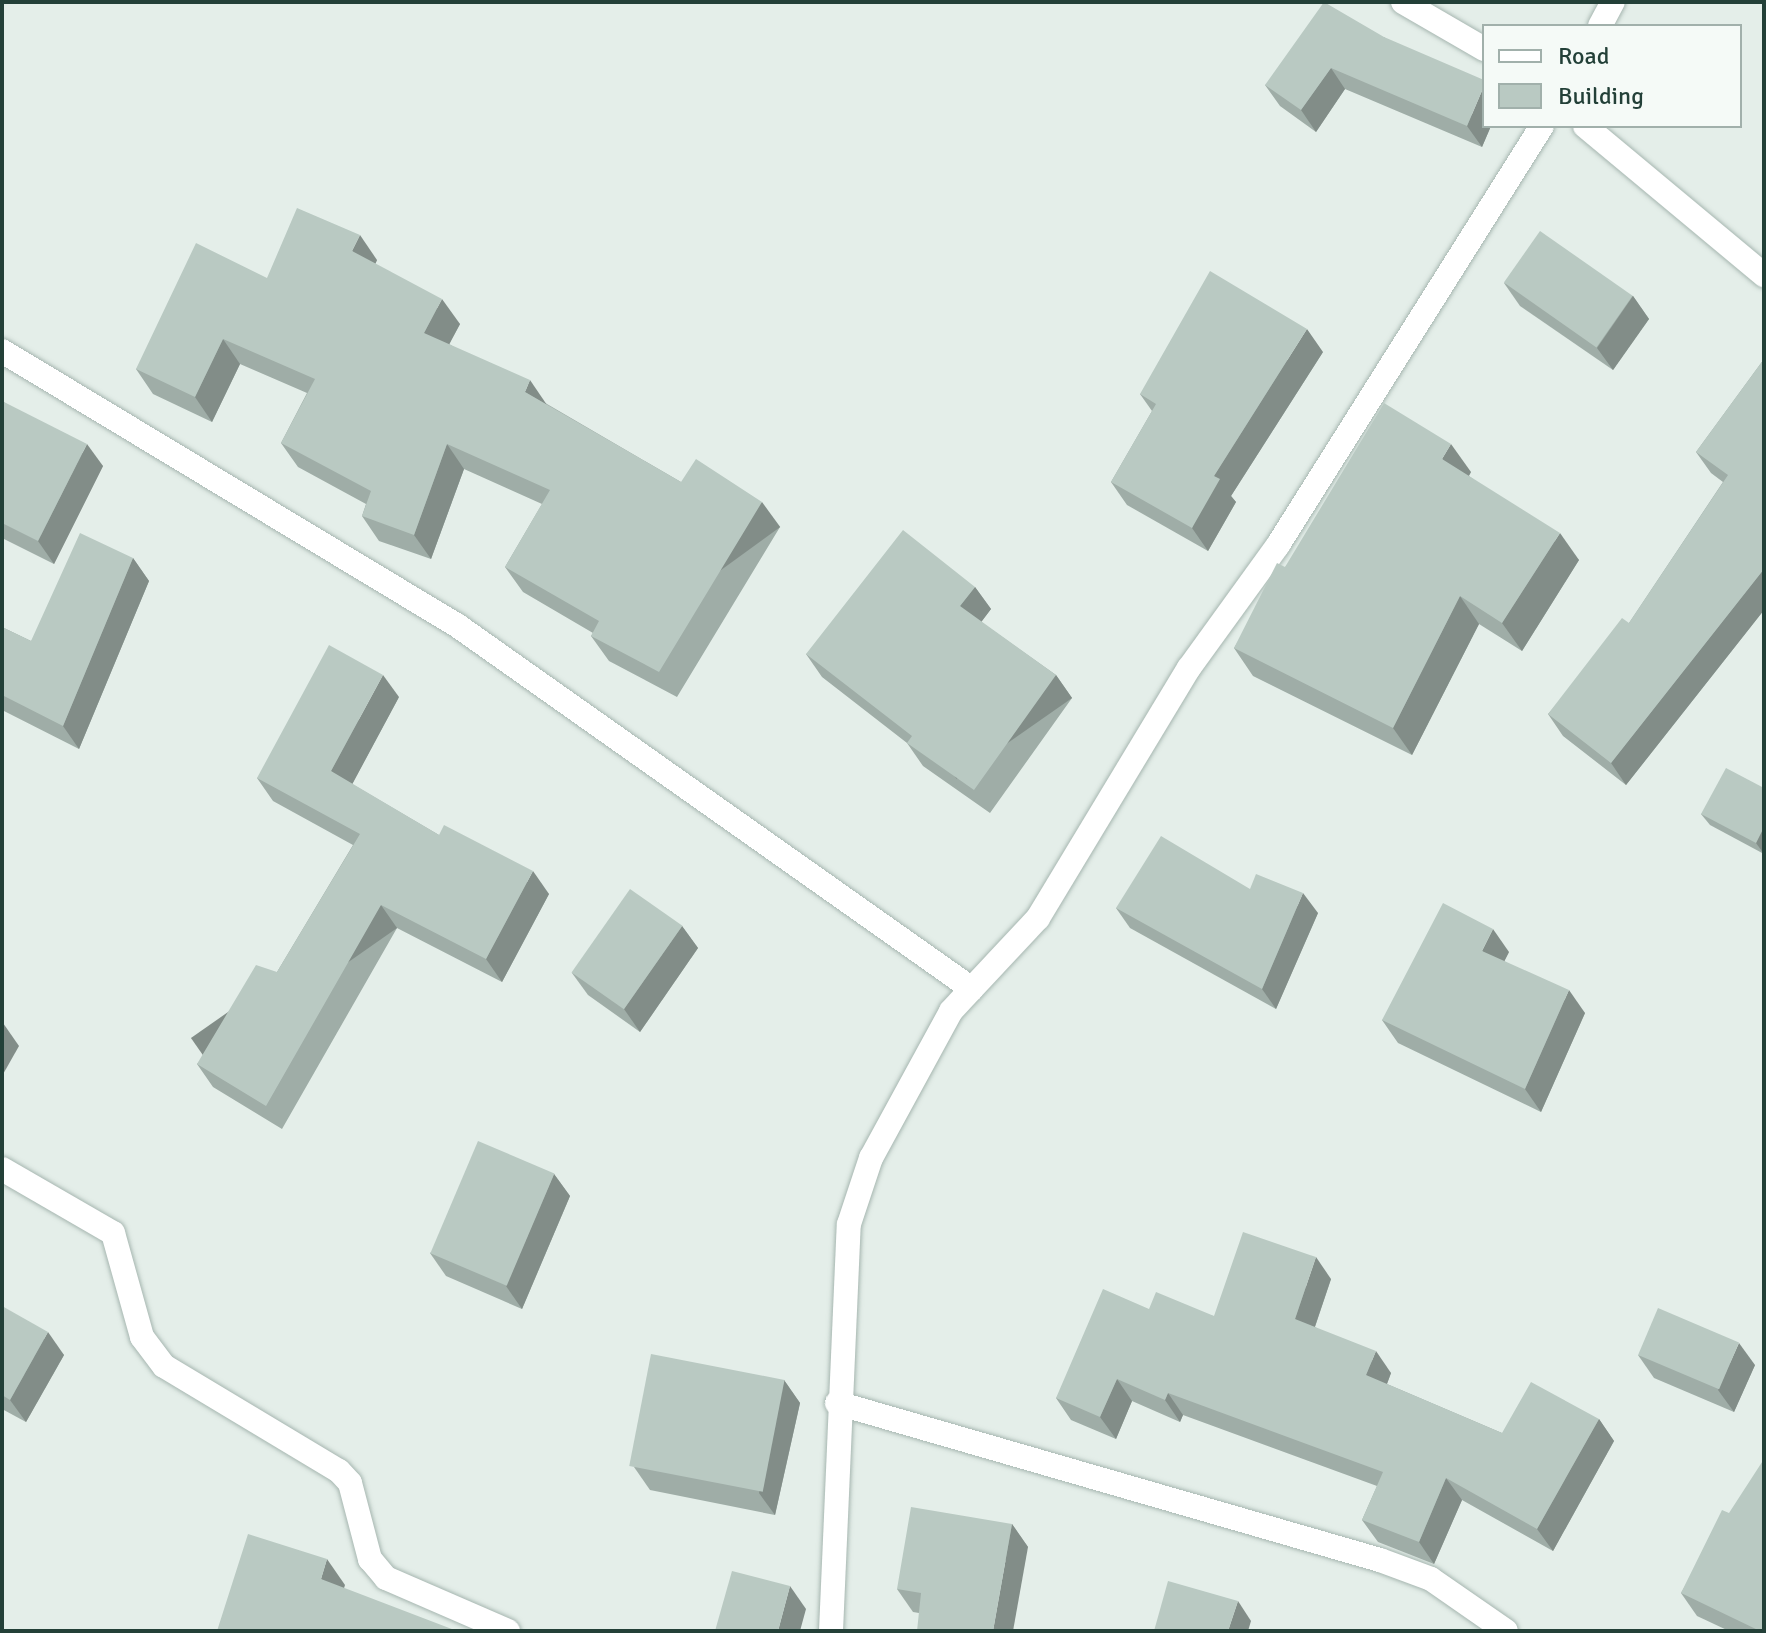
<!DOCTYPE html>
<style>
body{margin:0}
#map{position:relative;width:1766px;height:1633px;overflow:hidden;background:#e4eee9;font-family:Signika,sans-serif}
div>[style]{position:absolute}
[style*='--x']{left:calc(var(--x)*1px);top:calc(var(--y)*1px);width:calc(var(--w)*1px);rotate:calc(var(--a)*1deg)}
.roads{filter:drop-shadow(0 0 2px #a6b6b0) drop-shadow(0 0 2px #a6b6b0)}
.street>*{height:24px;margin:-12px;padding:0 12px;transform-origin:12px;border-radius:12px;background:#fff}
.wall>*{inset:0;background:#9fada7}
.shaded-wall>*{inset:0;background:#828d88;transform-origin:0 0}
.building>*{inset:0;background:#b9c9c2;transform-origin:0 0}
span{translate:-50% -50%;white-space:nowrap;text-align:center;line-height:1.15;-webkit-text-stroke:6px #f5faf7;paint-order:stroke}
.frame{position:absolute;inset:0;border:4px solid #234038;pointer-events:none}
.legend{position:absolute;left:1482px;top:24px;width:260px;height:104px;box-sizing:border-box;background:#f5faf7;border:2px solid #a1b0ab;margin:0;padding:10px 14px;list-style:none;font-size:24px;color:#234038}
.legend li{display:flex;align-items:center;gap:16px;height:40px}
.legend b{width:40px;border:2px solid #a1b0ab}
</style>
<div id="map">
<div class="roads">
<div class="street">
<div style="--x:1403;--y:2;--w:94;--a:30.1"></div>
<div style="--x:1600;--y:26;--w:27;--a:-62"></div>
<div style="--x:1585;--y:126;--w:233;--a:39.8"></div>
<div style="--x:2;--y:351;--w:533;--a:31.09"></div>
<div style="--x:458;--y:626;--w:629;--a:35.23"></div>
<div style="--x:2;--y:1169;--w:128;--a:30"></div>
<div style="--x:113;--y:1233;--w:108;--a:74.4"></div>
<div style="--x:142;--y:1337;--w:36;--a:53"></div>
<div style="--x:164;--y:1366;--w:204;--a:31"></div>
<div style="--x:339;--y:1471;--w:16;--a:47"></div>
<div style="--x:350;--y:1483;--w:79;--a:75.3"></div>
<div style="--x:370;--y:1559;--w:25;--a:50"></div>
<div style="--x:386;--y:1578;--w:133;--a:23.5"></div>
<div style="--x:837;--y:1403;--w:565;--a:16.13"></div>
<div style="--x:1380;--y:1560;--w:54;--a:20.4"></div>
<div style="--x:1431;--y:1579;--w:91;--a:34.7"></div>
<div style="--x:831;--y:1631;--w:407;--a:-87.5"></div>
<div style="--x:849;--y:1224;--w:70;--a:-71.6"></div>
<div style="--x:871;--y:1158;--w:167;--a:-61.4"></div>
<div style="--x:951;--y:1011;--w:127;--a:-46.9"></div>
<div style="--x:1038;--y:918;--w:292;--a:-58.9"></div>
<div style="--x:1189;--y:668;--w:152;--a:-54.1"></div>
<div style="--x:1278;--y:545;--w:495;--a:-57.8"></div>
</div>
</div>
<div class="wall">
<div style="clip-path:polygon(1384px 37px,1484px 126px,1491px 126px,1482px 147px,1345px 89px,1316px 132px,1280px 106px,1265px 85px)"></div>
<div style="clip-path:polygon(377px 260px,375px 264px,460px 324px,449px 344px,547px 404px,681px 482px,780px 527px,677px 697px,609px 661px,591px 636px,593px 633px,523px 592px,505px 567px,542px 504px,464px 469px,431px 559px,379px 541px,362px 516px,366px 504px,298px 467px,281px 443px,307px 393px,240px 364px,212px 422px,153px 394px,136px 369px,267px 278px)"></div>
<div style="clip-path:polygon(1504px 283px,1633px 296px,1649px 319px,1613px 370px,1520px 306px)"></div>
<div style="clip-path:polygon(1323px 352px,1231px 496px,1236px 502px,1208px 551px,1127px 505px,1111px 482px,1152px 411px,1140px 394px)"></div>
<div style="clip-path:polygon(1764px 359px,1764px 610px,1626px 785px,1563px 736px,1548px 714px,1629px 623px,1723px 482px,1711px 473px,1696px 452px)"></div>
<div style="clip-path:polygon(2px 401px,103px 466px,54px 564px,2px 538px)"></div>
<div style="clip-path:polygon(1471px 472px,1469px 476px,1579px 560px,1522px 651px,1479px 624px,1412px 755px,1253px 676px,1234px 648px,1285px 567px)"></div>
<div style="clip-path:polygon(133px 558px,149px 581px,79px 749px,2px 710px,2px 627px,31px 641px)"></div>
<div style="clip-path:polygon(975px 587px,991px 609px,981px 622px,1056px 675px,1072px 698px,990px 813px,923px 766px,907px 743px,822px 677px,806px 654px)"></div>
<div style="clip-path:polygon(399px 697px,352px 784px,439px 835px,549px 894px,502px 982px,397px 928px,282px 1129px,213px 1087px,197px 1064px,277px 972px,353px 845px,273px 801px,257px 778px)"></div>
<div style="clip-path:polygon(1764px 788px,1764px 854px,1710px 825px,1701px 814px)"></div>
<div style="clip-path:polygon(1250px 889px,1318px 913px,1276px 1009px,1130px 928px,1116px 908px)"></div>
<div style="clip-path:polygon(682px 926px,698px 948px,640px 1032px,588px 995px,572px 973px)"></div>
<div style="clip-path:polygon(1509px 952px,1504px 961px,1585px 1013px,1541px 1112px,1398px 1043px,1382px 1020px)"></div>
<div style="clip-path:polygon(554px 1174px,570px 1196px,522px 1309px,446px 1276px,430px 1253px)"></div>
<div style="clip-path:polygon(1331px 1279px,1315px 1327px,1391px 1373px,1387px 1384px,1502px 1433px,1599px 1419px,1614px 1441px,1553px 1551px,1462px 1500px,1434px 1564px,1378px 1542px,1362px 1520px,1377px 1486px,1183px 1415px,1180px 1422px,1132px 1401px,1116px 1439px,1071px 1420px,1056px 1398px,1149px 1309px,1214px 1316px)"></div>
<div style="clip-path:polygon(2px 1306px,64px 1355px,26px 1422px,2px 1409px)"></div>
<div style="clip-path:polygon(1638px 1355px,1755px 1365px,1734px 1412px,1654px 1378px)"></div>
<div style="clip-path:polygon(784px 1380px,800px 1403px,775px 1515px,650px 1490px,634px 1467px)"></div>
<div style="clip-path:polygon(1729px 1513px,1764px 1631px,1729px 1631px,1697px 1616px,1681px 1593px)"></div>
<div style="clip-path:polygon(1012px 1524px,1028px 1547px,919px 1613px,913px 1612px,897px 1589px)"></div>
</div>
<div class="shaded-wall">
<div style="clip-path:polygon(1331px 68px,1345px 89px,1316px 132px,1301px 110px)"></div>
<div style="clip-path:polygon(1484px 86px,1484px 126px,1491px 126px,1482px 147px,1467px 126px)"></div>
<div style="clip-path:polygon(360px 235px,377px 260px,370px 276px,352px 251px)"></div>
<div style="clip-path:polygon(1633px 296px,1649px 319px,1613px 370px,1597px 348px)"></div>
<div style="clip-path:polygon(442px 299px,460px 324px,442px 358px,424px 333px)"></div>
<div style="clip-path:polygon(1307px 329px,1323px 352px,1231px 496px,1236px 502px,1208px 551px,1192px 528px,1214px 476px)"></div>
<div style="clip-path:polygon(223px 339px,240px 364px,212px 422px,195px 397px)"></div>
<div style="clip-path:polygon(530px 380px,547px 405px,525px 392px)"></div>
<div style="clip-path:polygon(87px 444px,103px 466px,54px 564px,38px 541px)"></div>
<div style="clip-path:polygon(447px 444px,464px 469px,431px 559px,414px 535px)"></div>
<div style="clip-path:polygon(1451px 444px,1471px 472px,1462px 487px,1442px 459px)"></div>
<div style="left:762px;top:502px;width:31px;height:199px;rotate:54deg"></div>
<div style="clip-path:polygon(1560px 533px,1579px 560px,1522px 651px,1502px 623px)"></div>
<div style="clip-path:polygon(133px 558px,149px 581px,79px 749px,63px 726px)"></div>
<div style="clip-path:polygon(1764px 569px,1764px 610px,1626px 785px,1611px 763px)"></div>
<div style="clip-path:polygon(975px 587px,991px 609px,976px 629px,960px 606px)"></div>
<div style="clip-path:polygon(1460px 596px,1479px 624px,1412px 755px,1393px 728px)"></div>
<div style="clip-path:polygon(383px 675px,399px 697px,347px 794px,331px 771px)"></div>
<div style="left:1056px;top:675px;width:28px;height:141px;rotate:55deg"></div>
<div style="clip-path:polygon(1764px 827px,1764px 854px,1756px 843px)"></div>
<div style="clip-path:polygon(533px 871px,549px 894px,502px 982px,486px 959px)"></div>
<div style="clip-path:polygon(1303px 893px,1318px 913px,1276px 1009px,1262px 989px)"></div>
<div style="left:381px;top:905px;width:28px;height:232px;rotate:55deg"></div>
<div style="clip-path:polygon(682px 926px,698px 948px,640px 1032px,624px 1009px)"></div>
<div style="clip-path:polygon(1493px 929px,1509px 952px,1498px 974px,1482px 951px)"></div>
<div style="clip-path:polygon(1569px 990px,1585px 1013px,1541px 1112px,1525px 1089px)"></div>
<div style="clip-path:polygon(3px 1023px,19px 1046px,2px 1076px,2px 1025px)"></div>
<div style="clip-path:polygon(554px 1174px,570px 1196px,522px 1309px,506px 1286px)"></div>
<div style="clip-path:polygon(1316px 1257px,1331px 1279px,1310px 1341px,1295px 1319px)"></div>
<div style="clip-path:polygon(48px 1332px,64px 1355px,26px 1422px,10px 1400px)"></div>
<div style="clip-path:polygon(1739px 1343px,1755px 1365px,1734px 1412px,1718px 1390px)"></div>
<div style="clip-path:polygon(1376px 1351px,1391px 1373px,1382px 1397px,1366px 1375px)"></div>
<div style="clip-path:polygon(1117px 1379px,1132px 1401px,1116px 1439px,1100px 1417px)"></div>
<div style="clip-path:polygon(784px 1380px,800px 1403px,775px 1515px,759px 1493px)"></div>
<div style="clip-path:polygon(1168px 1393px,1183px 1415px,1180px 1422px,1165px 1400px)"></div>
<div style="clip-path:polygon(1599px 1419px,1614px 1441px,1553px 1551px,1537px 1529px)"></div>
<div style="clip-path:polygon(1446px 1478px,1462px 1500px,1434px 1564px,1419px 1542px)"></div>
<div style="clip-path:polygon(1012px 1524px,1028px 1547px,1013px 1631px,993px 1631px)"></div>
<div style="clip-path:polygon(327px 1559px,345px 1585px,339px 1604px,321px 1579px)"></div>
<div style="clip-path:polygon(790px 1586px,806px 1609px,800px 1631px,778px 1631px)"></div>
<div style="clip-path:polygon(1238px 1601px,1251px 1621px,1248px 1631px,1228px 1631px)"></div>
</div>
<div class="building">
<div style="clip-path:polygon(1324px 2px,1384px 37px,1484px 80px,1484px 86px,1467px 126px,1331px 68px,1301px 110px,1265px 85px)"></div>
<div style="clip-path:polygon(297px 208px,360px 235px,352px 251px,442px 299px,424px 333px,530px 380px,525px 392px,681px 482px,696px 459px,762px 502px,659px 672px,591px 636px,599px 621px,505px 567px,550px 490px,447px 444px,414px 535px,362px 516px,371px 491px,281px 443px,315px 379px,223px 339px,195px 397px,136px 369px,196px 243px,267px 278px)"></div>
<div style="left:1540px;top:231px;width:113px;height:63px;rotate:35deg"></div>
<div style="clip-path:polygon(1210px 271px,1307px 329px,1214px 476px,1220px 479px,1192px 528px,1111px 482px,1156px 404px,1140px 394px)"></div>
<div style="clip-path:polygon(1764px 359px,1764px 569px,1611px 763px,1548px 714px,1622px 618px,1629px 623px,1728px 475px,1696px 452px)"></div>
<div style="clip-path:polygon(2px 401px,87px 444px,38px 541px,2px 523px)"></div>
<div style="clip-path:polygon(1384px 403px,1451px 444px,1442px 459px,1560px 533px,1502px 623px,1460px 596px,1393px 728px,1234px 648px,1277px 563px,1285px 567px)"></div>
<div style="clip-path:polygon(903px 530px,975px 587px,960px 606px,1056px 675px,974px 790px,907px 743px,912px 736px,806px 654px)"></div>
<div style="clip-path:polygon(80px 533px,133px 558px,63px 726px,2px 695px,2px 627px,31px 641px)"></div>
<div style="clip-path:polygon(329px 645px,383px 675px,331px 771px,439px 835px,444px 825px,533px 871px,486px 959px,381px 905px,266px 1106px,197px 1064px,256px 965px,277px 972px,360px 834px,257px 778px)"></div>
<div style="clip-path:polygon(1726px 768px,1764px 788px,1764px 827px,1756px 843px,1701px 814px)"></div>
<div style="clip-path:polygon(1161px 836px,1250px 889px,1256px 874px,1303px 893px,1262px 989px,1116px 908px)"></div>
<div style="left:630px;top:889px;width:64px;height:102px;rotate:35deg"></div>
<div style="clip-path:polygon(1443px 903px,1493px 929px,1482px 951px,1569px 990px,1525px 1089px,1382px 1020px)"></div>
<div style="left:478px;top:1141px;width:83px;height:122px;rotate:23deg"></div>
<div style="clip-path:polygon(1243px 1232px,1316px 1257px,1295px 1319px,1376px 1351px,1366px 1375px,1502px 1433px,1531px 1382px,1599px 1419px,1537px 1529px,1446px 1478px,1419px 1542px,1362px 1520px,1383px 1472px,1168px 1393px,1165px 1400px,1117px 1379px,1100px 1417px,1056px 1398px,1103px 1289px,1149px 1309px,1156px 1292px,1214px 1316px)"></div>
<div style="clip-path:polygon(2px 1306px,48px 1332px,10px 1400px,2px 1395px)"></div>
<div style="left:1658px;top:1308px;width:88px;height:51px;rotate:23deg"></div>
<div style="left:651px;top:1354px;width:136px;height:114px;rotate:11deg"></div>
<div style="clip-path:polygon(1764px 1459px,1764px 1631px,1760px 1631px,1681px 1593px,1722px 1510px,1729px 1513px)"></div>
<div style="clip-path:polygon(911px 1507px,1012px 1524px,993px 1631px,917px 1631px,921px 1593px,897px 1589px)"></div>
<div style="clip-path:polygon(248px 1534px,327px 1559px,321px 1579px,457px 1631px,217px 1631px)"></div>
<div style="clip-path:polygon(732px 1571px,790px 1586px,778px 1631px,715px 1631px)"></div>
<div style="clip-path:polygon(1168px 1581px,1238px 1601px,1228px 1631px,1154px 1631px)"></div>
</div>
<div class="frame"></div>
<ul class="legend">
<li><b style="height:10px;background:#fff"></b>Road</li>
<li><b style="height:22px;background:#b9c9c2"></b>Building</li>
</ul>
</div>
